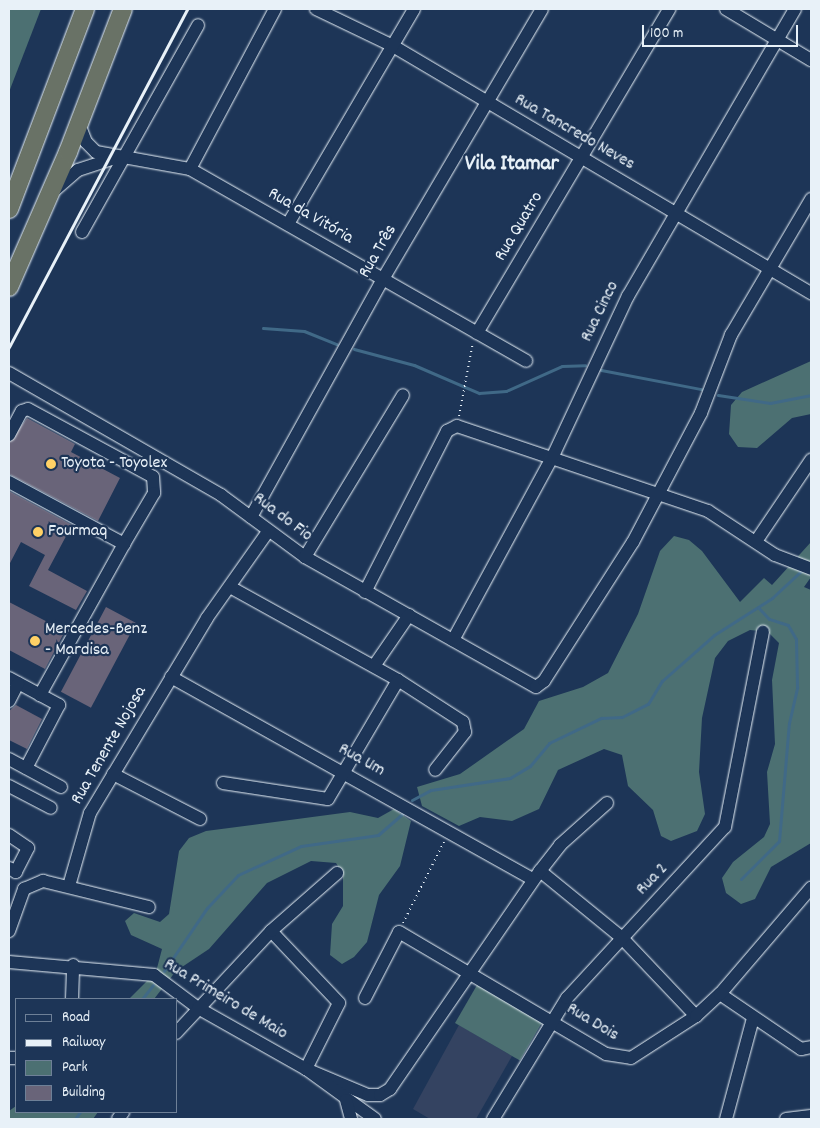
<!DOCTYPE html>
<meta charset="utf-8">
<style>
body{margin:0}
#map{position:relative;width:820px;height:1128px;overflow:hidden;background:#1d3557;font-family:Dekko,sans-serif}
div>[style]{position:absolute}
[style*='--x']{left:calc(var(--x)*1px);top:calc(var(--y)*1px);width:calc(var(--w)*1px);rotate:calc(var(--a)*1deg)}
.built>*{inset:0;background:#344361}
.green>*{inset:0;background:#4c7072;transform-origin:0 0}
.stream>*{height:3px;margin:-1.5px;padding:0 1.5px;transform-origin:1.5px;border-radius:1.5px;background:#406987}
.building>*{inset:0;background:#696479;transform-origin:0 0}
.path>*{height:2px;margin-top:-1px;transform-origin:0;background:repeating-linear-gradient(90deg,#e8f1f8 0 1px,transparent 0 5px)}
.roads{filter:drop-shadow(0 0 1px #e8f1f8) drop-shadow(0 0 1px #e8f1f8)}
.minor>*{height:12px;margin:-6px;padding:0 6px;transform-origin:6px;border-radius:6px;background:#1d3557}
.highway>*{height:18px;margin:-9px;padding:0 9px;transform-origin:9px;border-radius:9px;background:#697266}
.rail>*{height:3px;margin:-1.5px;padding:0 1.5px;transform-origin:1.5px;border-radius:1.5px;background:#e8f1f8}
.dots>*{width:14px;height:14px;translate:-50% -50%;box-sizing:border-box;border:2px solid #1d3557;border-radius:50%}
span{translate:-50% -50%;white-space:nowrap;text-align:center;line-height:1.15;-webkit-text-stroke:4.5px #1d3557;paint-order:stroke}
.street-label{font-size:18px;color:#e8f1f8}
.poi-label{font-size:18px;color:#e8f1f8}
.left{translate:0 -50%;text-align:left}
.district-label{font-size:22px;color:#e8f1f8;font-weight:700}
.frame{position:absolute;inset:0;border:10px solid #e8f1f8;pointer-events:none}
.legend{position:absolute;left:15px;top:998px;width:162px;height:115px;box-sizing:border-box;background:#1d3557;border:1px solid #6e8097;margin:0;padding:6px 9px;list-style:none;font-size:15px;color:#e8f1f8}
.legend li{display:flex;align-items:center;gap:10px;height:25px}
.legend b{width:25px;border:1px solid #6e8097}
.scale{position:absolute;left:642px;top:25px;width:156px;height:22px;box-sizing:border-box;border:2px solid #e8f1f8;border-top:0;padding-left:6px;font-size:15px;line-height:18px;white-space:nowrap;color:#e8f1f8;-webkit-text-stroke:4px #1d3557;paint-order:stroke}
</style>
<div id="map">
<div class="built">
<div style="clip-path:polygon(459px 1025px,512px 1056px,476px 1119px,430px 1119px,413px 1109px)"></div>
</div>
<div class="green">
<div style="clip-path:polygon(9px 9px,41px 9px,9px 92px)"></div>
<div style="clip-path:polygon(811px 361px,811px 414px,792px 418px,757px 448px,738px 447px,729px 434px,731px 405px,742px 392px)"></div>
<div style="clip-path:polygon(674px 536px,689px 540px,702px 551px,740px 602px,764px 578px,772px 585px,811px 542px,811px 577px,804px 587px,811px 590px,811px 843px,771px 867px,755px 899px,741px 904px,726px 893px,722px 878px,733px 862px,764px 837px,770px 824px,767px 772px,775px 744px,772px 680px,779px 643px,768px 632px,750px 630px,728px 641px,715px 658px,702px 718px,699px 772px,705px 814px,697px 831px,671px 841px,661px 836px,653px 810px,628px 786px,622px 755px,604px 749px,558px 770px,539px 809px,512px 821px,480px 817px,459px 826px,422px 806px,417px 787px,460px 774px,524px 729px,539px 701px,583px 687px,608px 673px,638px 614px,660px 551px)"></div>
<div style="clip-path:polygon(394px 809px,411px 821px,400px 866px,379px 895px,367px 942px,354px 957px,342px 964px,330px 955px,332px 924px,343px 906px,343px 874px,336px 863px,311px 861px,267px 883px,209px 949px,176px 971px,154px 999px,129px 999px,156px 972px,162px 949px,131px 935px,125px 921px,134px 913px,160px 922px,169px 914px,179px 851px,189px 838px,206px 831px,350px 812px,378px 818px)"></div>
<div style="left:477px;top:985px;width:75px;height:44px;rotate:30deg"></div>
<div style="clip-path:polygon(16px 1106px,16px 1112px,98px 1112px,93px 1119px,9px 1119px,9px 1111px)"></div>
</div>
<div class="stream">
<div style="--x:263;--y:328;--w:41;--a:4.2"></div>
<div style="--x:304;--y:331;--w:35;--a:22"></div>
<div style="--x:354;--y:349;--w:62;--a:14.9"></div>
<div style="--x:414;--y:365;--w:71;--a:23.3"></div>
<div style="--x:479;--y:393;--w:27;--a:-4"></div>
<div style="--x:506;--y:391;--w:61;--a:-24.1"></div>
<div style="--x:562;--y:366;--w:23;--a:-2"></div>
<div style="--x:601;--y:370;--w:102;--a:10.8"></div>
<div style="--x:718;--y:395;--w:53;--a:8.7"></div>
<div style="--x:770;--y:403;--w:42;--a:-11"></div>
<div style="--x:412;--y:800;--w:21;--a:-28"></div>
<div style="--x:431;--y:790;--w:80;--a:-8.6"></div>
<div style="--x:510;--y:778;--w:23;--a:-31"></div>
<div style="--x:530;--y:766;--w:30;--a:-50"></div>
<div style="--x:549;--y:743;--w:58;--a:-25.7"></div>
<div style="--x:601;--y:718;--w:21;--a:-3"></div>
<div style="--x:622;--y:717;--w:29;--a:-27"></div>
<div style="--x:648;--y:704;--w:27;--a:-59"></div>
<div style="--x:662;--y:681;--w:69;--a:-41.5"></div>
<div style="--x:714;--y:635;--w:69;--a:-32.5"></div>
<div style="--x:772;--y:598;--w:41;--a:-43"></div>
<div style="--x:741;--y:879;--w:54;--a:-45"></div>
<div style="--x:779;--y:841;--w:118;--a:-85.2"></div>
<div style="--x:789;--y:723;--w:37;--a:-77"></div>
<div style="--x:797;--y:687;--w:48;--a:-91.2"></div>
<div style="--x:796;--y:639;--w:16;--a:-120"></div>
<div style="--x:788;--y:625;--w:20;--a:-162"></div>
<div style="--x:769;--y:619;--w:16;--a:-133"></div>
<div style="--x:164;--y:971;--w:76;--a:-55.7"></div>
<div style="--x:207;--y:908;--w:45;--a:-46.8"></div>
<div style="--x:238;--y:875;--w:69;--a:-24.7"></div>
<div style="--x:301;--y:846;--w:78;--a:-8.1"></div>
<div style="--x:378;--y:835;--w:32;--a:-41"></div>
<div style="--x:142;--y:999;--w:18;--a:-52"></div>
<div style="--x:75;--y:1119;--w:9;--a:-54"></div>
</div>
<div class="building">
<div style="clip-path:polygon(27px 418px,75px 444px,71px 452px,120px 478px,98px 521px,9px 474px,9px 443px)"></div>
<div style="clip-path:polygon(9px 491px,72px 525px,48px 570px,87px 591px,76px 610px,29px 586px,45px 555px,21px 542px,9px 565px)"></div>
<div style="clip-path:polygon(9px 602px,65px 631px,45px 669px,9px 650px)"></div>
<div style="left:106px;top:607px;width:34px;height:96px;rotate:28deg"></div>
<div style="clip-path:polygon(16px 705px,42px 719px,27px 749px,9px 740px,9px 711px)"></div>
</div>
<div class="path">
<div style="--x:459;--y:416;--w:75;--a:-79.3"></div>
<div style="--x:403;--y:923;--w:91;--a:-63.2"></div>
</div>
<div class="roads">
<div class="minor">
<div style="--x:316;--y:9;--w:85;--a:25.7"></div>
<div style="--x:393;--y:46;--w:486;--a:30.6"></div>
<div style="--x:726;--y:9;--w:99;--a:31"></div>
<div style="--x:79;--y:124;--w:19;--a:69"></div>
<div style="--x:86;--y:142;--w:14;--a:45"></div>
<div style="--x:96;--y:152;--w:96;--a:10.3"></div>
<div style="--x:190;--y:169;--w:387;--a:29.7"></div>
<div style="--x:190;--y:169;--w:181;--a:-62"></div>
<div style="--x:55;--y:190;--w:30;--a:-41"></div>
<div style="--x:78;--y:170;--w:40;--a:-18"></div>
<div style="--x:288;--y:224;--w:249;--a:-59.6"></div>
<div style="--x:82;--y:232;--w:237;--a:-60.7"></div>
<div style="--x:477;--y:333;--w:377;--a:-59.3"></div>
<div style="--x:9;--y:373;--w:245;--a:29.9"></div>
<div style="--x:221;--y:495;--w:104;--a:36.4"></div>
<div style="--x:305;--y:557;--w:265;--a:29.4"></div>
<div style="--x:536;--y:687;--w:10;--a:-37"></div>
<div style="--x:544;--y:681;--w:165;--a:-57.4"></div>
<div style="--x:633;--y:542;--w:146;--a:-62.2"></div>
<div style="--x:701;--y:413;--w:84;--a:-69"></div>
<div style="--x:731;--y:335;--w:158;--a:-59.5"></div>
<div style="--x:9;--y:435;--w:27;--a:-62"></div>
<div style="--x:22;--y:411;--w:6;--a:-18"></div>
<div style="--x:28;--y:409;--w:142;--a:28.5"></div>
<div style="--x:153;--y:477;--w:16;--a:86"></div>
<div style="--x:154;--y:493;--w:59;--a:120.5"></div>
<div style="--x:9;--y:482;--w:131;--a:28.3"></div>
<div style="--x:124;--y:544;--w:173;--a:119.1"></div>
<div style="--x:251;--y:517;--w:272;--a:-61"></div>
<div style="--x:383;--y:279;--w:313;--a:-59.5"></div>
<div style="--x:757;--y:540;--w:97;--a:-56"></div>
<div style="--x:305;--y:557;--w:189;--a:-58.8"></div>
<div style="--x:230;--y:587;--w:192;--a:29"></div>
<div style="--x:398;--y:680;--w:77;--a:32.9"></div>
<div style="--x:463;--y:722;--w:10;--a:79"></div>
<div style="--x:465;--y:732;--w:48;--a:128.3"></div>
<div style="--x:365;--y:592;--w:181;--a:-63"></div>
<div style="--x:447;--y:431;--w:11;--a:-27"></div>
<div style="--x:457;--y:426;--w:265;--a:18.7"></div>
<div style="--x:708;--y:511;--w:80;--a:33.3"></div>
<div style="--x:775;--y:555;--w:39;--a:21"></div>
<div style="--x:453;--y:640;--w:207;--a:-61.5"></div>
<div style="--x:552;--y:458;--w:179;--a:-64.9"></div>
<div style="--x:628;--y:296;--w:332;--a:-59.8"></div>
<div style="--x:374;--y:666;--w:62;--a:-55.5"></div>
<div style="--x:171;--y:677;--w:415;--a:29.2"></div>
<div style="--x:9;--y:678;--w:57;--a:28.4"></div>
<div style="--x:59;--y:705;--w:71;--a:117.6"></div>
<div style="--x:9;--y:701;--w:20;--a:-63"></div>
<div style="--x:9;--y:759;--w:59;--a:28.3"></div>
<div style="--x:113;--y:774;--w:98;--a:27.3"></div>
<div style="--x:223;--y:783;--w:106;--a:8.7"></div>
<div style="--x:328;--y:799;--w:138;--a:-59.5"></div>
<div style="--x:9;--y:786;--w:47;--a:27.6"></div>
<div style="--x:9;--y:835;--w:23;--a:34"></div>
<div style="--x:28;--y:848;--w:27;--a:117"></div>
<div style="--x:16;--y:872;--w:8;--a:-150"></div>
<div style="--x:540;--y:871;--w:104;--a:39.2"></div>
<div style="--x:621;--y:937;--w:109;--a:46.5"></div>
<div style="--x:69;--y:886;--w:76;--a:-74"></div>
<div style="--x:90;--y:813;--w:227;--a:-59"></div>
<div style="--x:207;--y:618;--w:104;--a:-54.8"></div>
<div style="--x:9;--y:931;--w:45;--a:-70.3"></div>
<div style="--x:24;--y:889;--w:21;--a:-23"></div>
<div style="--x:43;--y:881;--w:109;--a:13.8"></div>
<div style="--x:271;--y:931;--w:99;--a:46.6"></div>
<div style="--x:339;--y:1003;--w:74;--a:116.6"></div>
<div style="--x:306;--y:1069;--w:67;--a:22.8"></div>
<div style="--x:368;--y:1095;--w:12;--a:0"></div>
<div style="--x:380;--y:1095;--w:12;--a:-31"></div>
<div style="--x:390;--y:1089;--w:265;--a:-55.5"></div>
<div style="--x:540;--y:871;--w:33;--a:-52"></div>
<div style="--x:560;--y:845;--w:63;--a:-41.8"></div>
<div style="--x:9;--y:962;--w:146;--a:5.1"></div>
<div style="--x:154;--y:975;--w:55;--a:36.9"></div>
<div style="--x:198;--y:1008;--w:124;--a:29.5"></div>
<div style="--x:306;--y:1069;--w:85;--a:35.9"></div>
<div style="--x:720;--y:994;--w:98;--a:34.2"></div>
<div style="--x:801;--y:1049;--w:10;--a:-11"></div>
<div style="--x:365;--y:998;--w:74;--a:-62.7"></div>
<div style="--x:399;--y:932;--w:240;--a:30.5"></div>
<div style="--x:606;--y:1054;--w:25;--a:9"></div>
<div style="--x:631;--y:1058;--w:77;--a:-32.9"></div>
<div style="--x:696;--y:1016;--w:33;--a:-43"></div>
<div style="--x:720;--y:994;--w:140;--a:-49.4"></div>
<div style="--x:72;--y:999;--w:34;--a:-88"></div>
<div style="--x:176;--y:1033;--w:139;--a:-47"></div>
<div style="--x:271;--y:931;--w:88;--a:-41.3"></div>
<div style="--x:9;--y:1058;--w:7;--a:0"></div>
<div style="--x:346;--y:1100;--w:20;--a:75"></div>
<div style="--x:118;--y:1119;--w:9;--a:-54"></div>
<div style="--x:493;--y:1119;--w:142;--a:-58.6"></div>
<div style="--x:567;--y:998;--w:233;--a:-47.3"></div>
<div style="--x:725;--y:827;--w:199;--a:-79"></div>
<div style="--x:726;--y:1119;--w:105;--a:-75"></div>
<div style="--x:786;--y:1119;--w:25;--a:-7"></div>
</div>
<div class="highway">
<div style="--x:9;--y:209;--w:214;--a:-69.2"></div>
<div style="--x:9;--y:287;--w:147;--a:-66.4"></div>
<div style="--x:68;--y:152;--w:153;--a:-69"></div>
</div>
</div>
<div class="rail">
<div style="--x:9;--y:347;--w:382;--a:-62.2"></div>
</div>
<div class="dots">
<div style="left:51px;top:464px;background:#ffd166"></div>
<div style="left:38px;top:532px;background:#ffd166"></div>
<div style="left:35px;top:641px;background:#ffd166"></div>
</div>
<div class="street-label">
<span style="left:574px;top:133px;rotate:30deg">Rua Tancredo Neves</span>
<span style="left:310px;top:217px;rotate:30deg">Rua da Vitória</span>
<span style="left:520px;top:227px;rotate:-59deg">Rua Quatro</span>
<span style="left:379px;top:252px;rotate:-60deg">Rua Três</span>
<span style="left:601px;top:312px;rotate:-64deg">Rua Cinco</span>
<span style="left:282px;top:518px;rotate:37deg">Rua do Fio</span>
<span style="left:110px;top:746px;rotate:-60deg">Rua Tenente Nojosa</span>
<span style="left:361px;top:761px;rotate:29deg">Rua Um</span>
<span style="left:653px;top:880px;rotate:-46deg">Rua 2</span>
<span style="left:225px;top:1000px;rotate:31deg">Rua Primeiro de Maio</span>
<span style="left:592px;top:1023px;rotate:31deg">Rua Dois</span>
</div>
<div class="poi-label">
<span class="left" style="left:61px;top:464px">Toyota - Toyolex</span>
<span class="left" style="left:48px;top:532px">Fourmaq</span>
<span class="left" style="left:45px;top:641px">Mercedes-Benz<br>- Mardisa</span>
</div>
<div class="district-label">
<span style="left:512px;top:165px">Vila Itamar</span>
</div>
<div class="frame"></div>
<ul class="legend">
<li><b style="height:6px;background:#1d3557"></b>Road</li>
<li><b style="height:6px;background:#e8f1f8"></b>Railway</li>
<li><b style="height:14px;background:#4c7072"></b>Park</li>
<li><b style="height:14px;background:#696479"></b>Building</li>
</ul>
<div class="scale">100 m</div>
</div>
